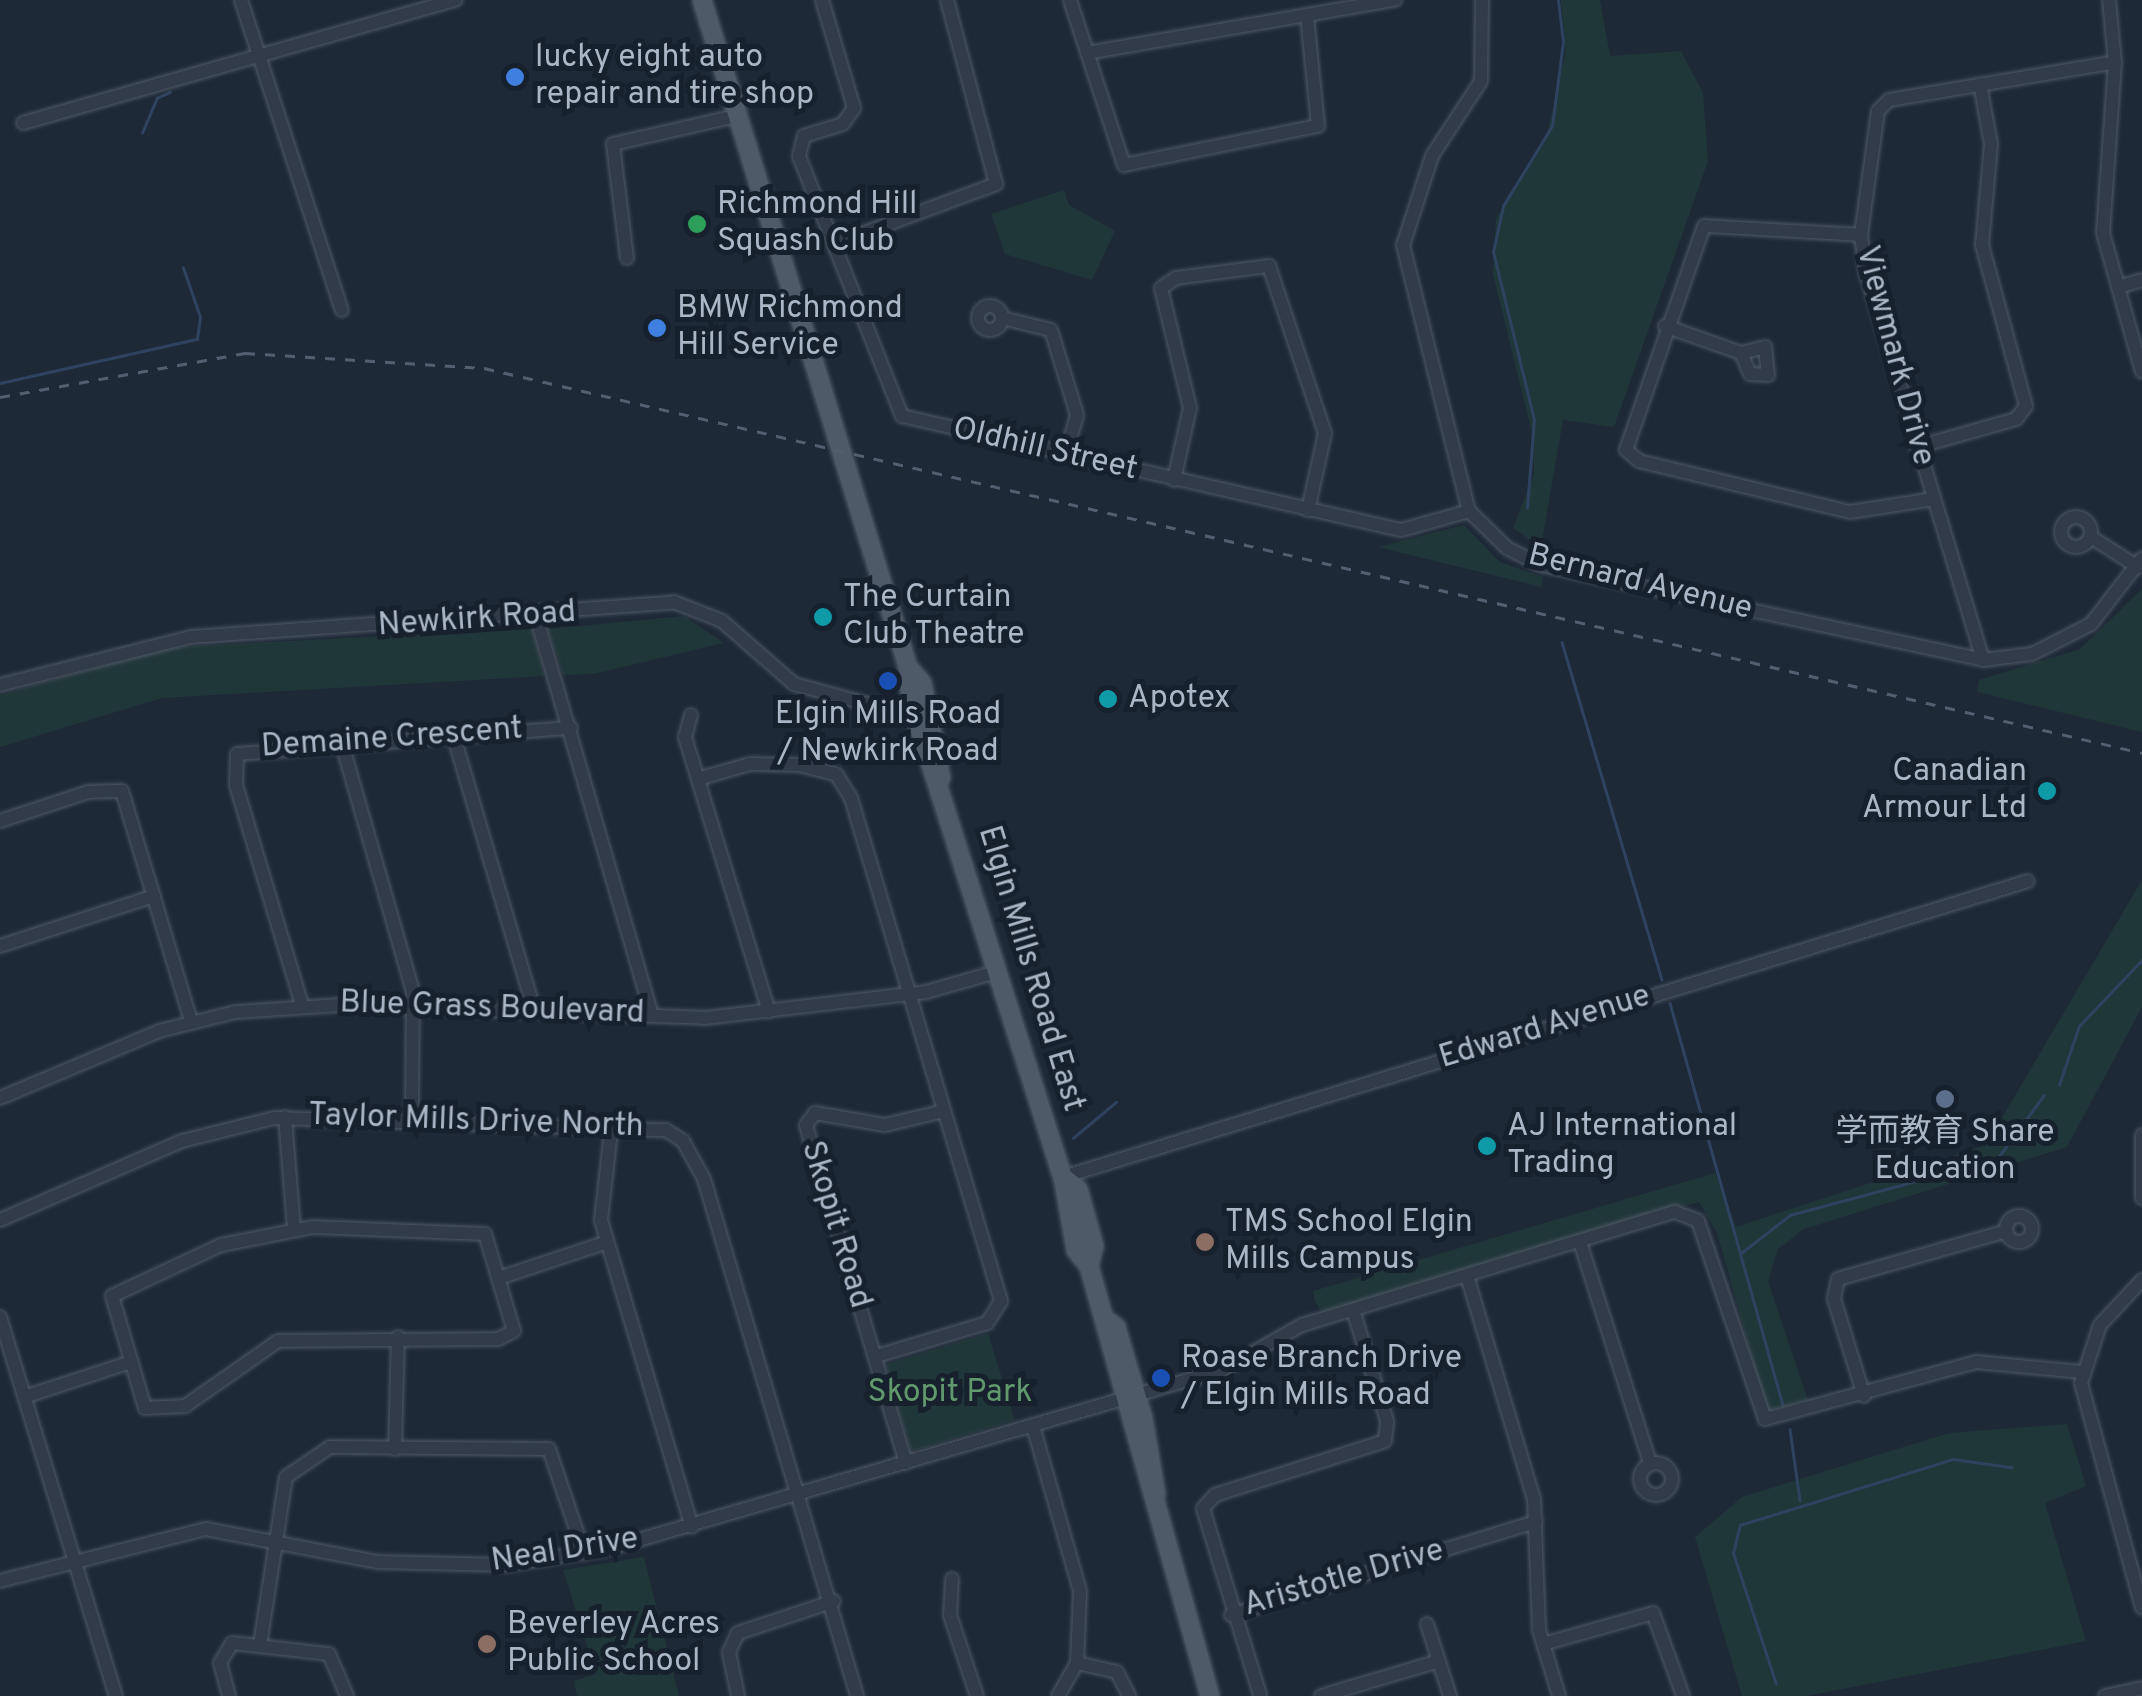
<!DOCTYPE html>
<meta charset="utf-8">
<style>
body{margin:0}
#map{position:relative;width:2142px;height:1696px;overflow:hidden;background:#1e2938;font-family:Overpass,"Noto Sans SC",sans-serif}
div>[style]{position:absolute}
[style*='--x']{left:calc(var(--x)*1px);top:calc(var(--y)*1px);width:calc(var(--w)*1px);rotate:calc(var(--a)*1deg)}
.green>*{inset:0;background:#203739;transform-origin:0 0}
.stream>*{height:2.5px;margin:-1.25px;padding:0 1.25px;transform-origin:1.25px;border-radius:1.25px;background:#2e435f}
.roads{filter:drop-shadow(0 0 2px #4f5967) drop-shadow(0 0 2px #4f5967)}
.minor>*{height:12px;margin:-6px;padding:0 6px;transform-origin:6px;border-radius:6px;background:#323b49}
.minor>.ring{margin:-6px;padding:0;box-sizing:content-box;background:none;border:12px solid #323b49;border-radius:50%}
.major>*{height:18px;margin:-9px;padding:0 9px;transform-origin:9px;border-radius:9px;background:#4f5a69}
.rail>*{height:2.5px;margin-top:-1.25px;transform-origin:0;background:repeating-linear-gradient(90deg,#535f70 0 10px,transparent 0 20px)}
.dots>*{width:28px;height:28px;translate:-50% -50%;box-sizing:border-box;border:5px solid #17202d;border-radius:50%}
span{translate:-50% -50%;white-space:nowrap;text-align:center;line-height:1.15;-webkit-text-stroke:10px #17202d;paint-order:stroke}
.poi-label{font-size:32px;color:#abb6c6}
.left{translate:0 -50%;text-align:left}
.right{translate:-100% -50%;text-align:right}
.street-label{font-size:32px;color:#abb6c6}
.park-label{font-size:32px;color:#62986d}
</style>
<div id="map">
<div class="green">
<div style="clip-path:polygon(1561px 0,1600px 0,1610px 56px,1681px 51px,1703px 93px,1708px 161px,1614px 427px,1563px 420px,1541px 547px,1513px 528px,1534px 475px,1533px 437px,1493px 274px,1496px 219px,1547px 134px,1566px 51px)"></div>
<div style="clip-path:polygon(1064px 190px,1069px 205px,1115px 231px,1092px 280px,1005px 254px,991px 214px)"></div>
<div style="clip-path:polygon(1464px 525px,1500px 562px,1543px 577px,1541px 587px,1378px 547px)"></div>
<div style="clip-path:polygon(2142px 589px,2142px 732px,1977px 692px,1979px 680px,2080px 649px)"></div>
<div style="clip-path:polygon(684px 616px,724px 643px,593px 674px,563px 675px,548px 629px)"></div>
<div style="clip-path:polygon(532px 629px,544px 676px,162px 698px,0 747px,0 695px,170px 647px)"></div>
<div style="clip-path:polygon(2142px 880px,2142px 1007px,2067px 1147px,1804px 1229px,1778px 1249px,1768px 1281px,1808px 1400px,1767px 1411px,1717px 1233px,1699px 1202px,1322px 1313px,1315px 1301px,1313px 1291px,1715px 1173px,1736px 1227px,1986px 1145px)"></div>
<div style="left:988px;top:1333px;width:91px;height:108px;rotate:73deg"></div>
<div style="clip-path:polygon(2067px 1424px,2086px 1486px,2045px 1503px,2086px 1641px,1807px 1696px,1742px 1696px,1695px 1537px,1742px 1497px,1949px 1433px)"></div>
<div style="clip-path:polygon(644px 1557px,679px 1696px,577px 1696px,574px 1681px,596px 1674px,563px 1570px)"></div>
</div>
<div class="stream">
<div style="--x:142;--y:133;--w:38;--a:-67"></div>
<div style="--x:157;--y:98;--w:14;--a:-25"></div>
<div style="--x:0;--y:383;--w:202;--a:-12.6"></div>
<div style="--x:197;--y:339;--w:22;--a:-82"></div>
<div style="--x:200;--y:317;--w:52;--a:-109.1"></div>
<div style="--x:1527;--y:508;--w:88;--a:-85.5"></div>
<div style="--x:1534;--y:420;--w:173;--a:-103.7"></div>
<div style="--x:1493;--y:252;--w:47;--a:-77.7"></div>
<div style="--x:1503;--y:206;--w:94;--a:-58.5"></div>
<div style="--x:1552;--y:126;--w:85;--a:-82.5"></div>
<div style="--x:1563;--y:42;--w:42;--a:-96.8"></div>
<div style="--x:1562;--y:642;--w:352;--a:73.5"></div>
<div style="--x:1670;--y:1003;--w:417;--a:74.3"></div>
<div style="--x:2059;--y:1085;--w:62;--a:-71.3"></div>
<div style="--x:2079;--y:1026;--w:91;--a:-46.3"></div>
<div style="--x:1073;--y:1138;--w:56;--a:-39.9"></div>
<div style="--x:1741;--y:1253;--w:62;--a:-37.8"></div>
<div style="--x:1790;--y:1215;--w:214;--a:-15.1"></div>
<div style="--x:1997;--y:1159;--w:79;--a:-53.7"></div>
<div style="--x:1790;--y:1429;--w:72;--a:82"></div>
<div style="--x:1776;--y:1684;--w:138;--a:-108.2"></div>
<div style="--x:1733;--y:1553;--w:29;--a:-76"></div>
<div style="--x:1740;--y:1525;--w:223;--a:-17.2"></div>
<div style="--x:1953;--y:1459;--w:59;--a:7.9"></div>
</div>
<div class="roads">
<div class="minor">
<div style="--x:241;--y:0;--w:326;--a:72"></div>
<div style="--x:822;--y:0;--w:113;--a:73.5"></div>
<div style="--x:854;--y:108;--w:19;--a:125"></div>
<div style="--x:843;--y:124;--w:41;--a:162.9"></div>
<div style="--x:804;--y:136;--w:21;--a:104"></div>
<div style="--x:799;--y:156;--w:280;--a:68.4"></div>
<div style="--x:902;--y:416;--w:512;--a:12.87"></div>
<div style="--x:1401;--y:530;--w:71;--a:-15.6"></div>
<div style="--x:1070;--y:0;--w:174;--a:71.9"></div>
<div style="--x:1124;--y:165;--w:198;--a:-11.4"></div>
<div style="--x:1318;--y:126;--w:112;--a:-95.7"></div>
<div style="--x:1482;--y:0;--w:81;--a:90.7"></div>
<div style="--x:1481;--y:81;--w:90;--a:123.2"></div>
<div style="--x:1432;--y:156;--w:94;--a:108"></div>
<div style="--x:1403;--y:245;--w:274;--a:76.1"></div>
<div style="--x:1469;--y:511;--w:53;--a:44.2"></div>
<div style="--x:1507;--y:548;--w:38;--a:27"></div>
<div style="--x:1541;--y:565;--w:452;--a:12.1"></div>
<div style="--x:1983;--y:660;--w:49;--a:-7"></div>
<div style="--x:2032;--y:654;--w:66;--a:-27"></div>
<div style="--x:2091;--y:624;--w:83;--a:-52.3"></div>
<div style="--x:2109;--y:0;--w:62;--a:84.5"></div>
<div style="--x:2115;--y:62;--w:171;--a:94"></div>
<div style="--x:2103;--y:233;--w:144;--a:74.3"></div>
<div style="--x:1087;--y:53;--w:313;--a:-9.8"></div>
<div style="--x:23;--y:123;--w:450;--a:-15.9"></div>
<div style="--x:1861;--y:235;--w:157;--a:-176.7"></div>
<div style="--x:1704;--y:226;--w:237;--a:109.2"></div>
<div style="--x:1626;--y:450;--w:17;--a:40"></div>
<div style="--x:1639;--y:461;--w:217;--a:13.6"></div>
<div style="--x:1850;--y:512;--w:85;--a:-8.8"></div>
<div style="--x:834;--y:244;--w:173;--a:-20.3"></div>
<div style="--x:996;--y:184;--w:190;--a:-104.9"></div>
<div style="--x:627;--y:258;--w:115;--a:-97"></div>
<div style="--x:613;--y:144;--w:131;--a:-12.8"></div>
<div style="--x:2118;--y:287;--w:25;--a:-16"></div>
<div class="ring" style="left:978px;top:306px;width:12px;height:12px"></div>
<div style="--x:1002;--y:318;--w:50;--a:13.8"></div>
<div style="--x:1051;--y:330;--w:89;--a:73"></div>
<div style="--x:1077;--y:415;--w:41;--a:105.8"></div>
<div style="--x:1665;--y:326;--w:81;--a:19.6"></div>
<div style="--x:1741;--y:353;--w:25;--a:-14"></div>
<div style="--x:1765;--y:347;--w:28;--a:84"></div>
<div style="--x:1768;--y:375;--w:18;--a:-177"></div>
<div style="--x:1750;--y:374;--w:23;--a:-113"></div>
<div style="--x:1917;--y:447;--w:103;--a:-15.8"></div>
<div style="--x:2016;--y:419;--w:16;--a:-52"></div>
<div style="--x:2026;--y:406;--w:167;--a:-105.3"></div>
<div style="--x:1982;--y:245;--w:101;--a:-84.9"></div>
<div style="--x:1991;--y:144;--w:61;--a:-100.4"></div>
<div style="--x:1174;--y:480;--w:74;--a:-77.5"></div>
<div style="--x:1190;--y:408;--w:123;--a:-103.6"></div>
<div style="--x:1161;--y:288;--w:18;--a:-34"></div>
<div style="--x:1176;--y:278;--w:94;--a:-7.4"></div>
<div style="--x:1269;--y:266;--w:176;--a:71.5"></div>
<div style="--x:1325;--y:433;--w:79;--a:102.4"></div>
<div class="ring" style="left:2061px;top:517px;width:18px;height:18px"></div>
<div style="--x:2091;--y:537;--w:56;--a:32.6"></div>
<div style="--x:536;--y:616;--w:413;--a:73.8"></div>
<div style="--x:1983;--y:660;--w:405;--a:-106.8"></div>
<div style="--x:1866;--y:272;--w:37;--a:-98"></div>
<div style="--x:1861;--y:235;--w:125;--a:-82.2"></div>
<div style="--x:1878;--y:111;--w:16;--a:-45"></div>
<div style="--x:1889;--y:100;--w:229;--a:-9.5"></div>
<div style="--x:0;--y:685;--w:197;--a:-14.1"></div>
<div style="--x:191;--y:637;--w:484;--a:-4.1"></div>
<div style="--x:674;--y:602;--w:52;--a:21.6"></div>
<div style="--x:722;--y:621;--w:96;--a:41.2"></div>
<div style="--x:794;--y:684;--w:99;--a:15.2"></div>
<div style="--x:890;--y:710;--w:28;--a:-19"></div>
<div style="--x:691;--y:715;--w:23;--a:105"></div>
<div style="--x:685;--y:737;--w:287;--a:73"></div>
<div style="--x:453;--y:734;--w:288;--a:73.6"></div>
<div style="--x:342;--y:744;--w:258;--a:74"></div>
<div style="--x:413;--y:992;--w:126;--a:90.5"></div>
<div style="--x:701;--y:778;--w:51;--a:-15.9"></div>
<div style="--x:750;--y:764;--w:49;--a:1.2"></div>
<div style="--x:799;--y:765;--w:38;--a:14"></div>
<div style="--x:836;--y:774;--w:28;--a:58"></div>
<div style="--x:851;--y:798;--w:525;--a:73.39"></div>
<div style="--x:1001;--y:1301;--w:26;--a:122"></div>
<div style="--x:987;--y:1323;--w:116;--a:163.4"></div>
<div style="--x:0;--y:821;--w:93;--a:-18.2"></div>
<div style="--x:88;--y:792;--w:34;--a:-2"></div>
<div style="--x:122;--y:791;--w:240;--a:73.3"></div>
<div style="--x:0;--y:946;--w:162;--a:-18"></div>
<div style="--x:302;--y:1005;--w:230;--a:-106.7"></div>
<div style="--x:236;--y:785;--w:31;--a:-88"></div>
<div style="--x:237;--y:754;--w:335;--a:-4.5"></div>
<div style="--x:0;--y:1098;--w:173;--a:-22.8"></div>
<div style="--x:159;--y:1031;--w:79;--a:-13.9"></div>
<div style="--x:236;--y:1012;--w:104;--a:-3.9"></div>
<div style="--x:340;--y:1005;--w:365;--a:2"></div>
<div style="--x:705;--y:1018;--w:223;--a:-6.7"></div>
<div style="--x:926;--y:992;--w:73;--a:-15.9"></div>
<div style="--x:285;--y:1117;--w:112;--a:85.4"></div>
<div style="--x:612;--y:1123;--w:98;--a:96.5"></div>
<div style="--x:601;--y:1220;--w:320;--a:73.5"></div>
<div style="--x:2142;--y:1135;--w:63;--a:90"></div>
<div style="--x:1063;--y:1177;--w:1009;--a:-17.05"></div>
<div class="ring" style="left:2006px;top:1216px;width:14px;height:14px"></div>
<div style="--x:0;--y:1220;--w:198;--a:-23.5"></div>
<div style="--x:182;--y:1141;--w:95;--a:-14"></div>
<div style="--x:274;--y:1118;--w:392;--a:1.8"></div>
<div style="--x:666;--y:1130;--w:20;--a:33"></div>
<div style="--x:683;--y:1141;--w:43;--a:61.1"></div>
<div style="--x:704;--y:1179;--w:539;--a:73.51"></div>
<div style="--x:313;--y:1227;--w:172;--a:2.3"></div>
<div style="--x:485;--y:1234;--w:101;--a:73.4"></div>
<div style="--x:514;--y:1331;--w:18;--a:153"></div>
<div style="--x:498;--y:1339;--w:220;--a:179.5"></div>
<div style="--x:278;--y:1341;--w:113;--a:145"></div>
<div style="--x:185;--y:1406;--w:40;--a:177.1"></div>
<div style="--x:145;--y:1408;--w:117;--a:-106.4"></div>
<div style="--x:112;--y:1296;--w:120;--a:-25.1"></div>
<div style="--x:221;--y:1245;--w:94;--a:-11.1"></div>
<div style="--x:1580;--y:1242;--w:232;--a:72.4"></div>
<div style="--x:1467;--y:1276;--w:233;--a:73.3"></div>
<div style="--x:1534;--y:1499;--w:131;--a:87.8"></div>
<div style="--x:1539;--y:1630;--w:69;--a:73.1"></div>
<div style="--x:502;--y:1277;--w:111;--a:-18.4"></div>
<div style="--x:2142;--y:1280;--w:62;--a:133"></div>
<div style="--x:2100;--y:1325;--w:61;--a:108.1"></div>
<div style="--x:2081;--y:1383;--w:233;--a:74.8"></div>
<div style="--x:0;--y:1317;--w:396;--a:73"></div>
<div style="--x:1864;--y:1396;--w:102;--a:-107.2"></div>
<div style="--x:1834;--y:1299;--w:20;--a:-79"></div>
<div style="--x:1838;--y:1279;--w:175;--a:-15.9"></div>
<div style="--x:24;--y:1397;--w:113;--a:-18.1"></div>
<div style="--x:1033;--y:1426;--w:172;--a:74.1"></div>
<div style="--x:1080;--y:1591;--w:72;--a:92.4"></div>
<div style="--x:1077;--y:1663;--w:38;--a:120"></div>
<div style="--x:395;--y:1449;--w:112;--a:-88.5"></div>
<div class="ring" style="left:1640px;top:1463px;width:20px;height:20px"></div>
<div style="--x:906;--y:1463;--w:352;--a:-106.5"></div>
<div style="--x:806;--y:1125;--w:15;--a:-53"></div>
<div style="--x:815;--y:1113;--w:71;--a:9.7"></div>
<div style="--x:885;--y:1125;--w:57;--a:-13.3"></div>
<div style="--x:952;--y:1579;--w:36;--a:93"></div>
<div style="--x:950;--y:1615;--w:85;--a:71.6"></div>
<div style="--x:0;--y:1581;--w:212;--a:-14.2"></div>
<div style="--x:206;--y:1529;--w:174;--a:10.9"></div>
<div style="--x:377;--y:1562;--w:129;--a:1.3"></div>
<div style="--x:506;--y:1565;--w:106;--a:-9.2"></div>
<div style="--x:611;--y:1548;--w:636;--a:-16.24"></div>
<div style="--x:1222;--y:1370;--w:92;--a:-29.4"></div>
<div style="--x:1302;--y:1325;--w:390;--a:-16.9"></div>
<div style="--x:1675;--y:1212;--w:25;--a:21"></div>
<div style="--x:1698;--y:1221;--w:209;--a:71.3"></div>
<div style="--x:1765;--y:1419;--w:219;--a:-15.1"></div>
<div style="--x:1976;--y:1362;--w:106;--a:5.4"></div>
<div style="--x:1231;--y:1615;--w:319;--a:-17"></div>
<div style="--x:1427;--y:1624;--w:76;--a:72.3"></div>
<div style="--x:1543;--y:1644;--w:114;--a:-15.7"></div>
<div style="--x:1653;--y:1613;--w:88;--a:70.1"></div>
<div style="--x:260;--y:1645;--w:170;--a:-81.2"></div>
<div style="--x:286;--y:1477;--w:53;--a:-34.3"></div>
<div style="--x:330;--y:1447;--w:219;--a:0.5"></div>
<div style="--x:549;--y:1449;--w:110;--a:71.4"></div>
<div style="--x:1077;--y:1663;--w:41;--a:12.7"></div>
<div style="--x:1117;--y:1672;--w:27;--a:63"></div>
<div style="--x:1260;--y:1695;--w:195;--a:-107"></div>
<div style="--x:1203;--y:1508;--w:18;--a:-47"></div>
<div style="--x:1215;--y:1495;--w:178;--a:-17.6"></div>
<div style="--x:1385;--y:1441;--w:20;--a:-84"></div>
<div style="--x:1387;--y:1421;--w:116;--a:-107"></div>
<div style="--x:229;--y:1696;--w:34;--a:-105"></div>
<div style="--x:220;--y:1663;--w:23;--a:-59"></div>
<div style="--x:232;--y:1643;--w:98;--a:6.5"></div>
<div style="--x:329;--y:1654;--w:46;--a:66.8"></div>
<div style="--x:738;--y:1696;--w:45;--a:-101.6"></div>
<div style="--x:729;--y:1652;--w:21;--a:-65"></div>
<div style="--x:738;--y:1633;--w:101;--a:-18.4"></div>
<div style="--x:1321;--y:1696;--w:123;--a:-16.5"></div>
<div style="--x:2105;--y:1696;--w:38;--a:-12"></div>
</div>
<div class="major">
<div style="--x:702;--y:0;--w:698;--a:72.84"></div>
<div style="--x:908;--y:667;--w:21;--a:49"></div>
<div style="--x:922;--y:683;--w:97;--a:78.7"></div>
<div style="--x:908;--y:667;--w:35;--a:85"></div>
<div style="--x:911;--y:702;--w:499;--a:72.3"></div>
<div style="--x:1063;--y:1177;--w:74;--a:79.9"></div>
<div style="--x:1076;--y:1250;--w:21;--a:51"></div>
<div style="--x:1089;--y:1266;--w:447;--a:74.3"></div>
<div style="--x:1063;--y:1177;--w:19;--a:39"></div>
<div style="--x:1078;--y:1189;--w:59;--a:74.3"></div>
<div style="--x:1094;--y:1246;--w:21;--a:104"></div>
<div style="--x:1105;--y:1319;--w:14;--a:36"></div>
<div style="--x:1116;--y:1327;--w:95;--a:73.5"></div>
<div style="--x:1143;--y:1418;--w:77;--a:80.3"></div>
</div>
</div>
<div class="rail">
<div style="--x:0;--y:397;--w:249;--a:-10.2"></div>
<div style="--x:245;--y:353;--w:239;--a:3.6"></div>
<div style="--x:484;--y:368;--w:1702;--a:13.07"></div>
</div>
<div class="dots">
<div style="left:515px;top:77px;background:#3f7fe0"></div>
<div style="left:697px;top:224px;background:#2e9e5b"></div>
<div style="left:657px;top:328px;background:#3f7fe0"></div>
<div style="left:823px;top:617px;background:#0f9aa8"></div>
<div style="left:888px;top:681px;background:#1a4fb4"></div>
<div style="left:1108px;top:699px;background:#0f9aa8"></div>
<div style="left:2047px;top:791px;background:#0f9aa8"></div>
<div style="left:1945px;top:1099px;background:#5c6f8a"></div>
<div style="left:1487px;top:1146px;background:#0f9aa8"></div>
<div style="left:1205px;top:1242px;background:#8d6e63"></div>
<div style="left:1161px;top:1378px;background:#1a4fb4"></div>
<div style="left:487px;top:1644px;background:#8d6e63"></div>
</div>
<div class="poi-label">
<span class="left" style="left:535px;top:77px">lucky eight auto<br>repair and tire shop</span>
<span class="left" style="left:717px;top:224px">Richmond Hill<br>Squash Club</span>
<span class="left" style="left:677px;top:328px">BMW Richmond<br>Hill Service</span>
<span class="left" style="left:843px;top:617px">The Curtain<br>Club Theatre</span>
<span class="left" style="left:1128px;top:699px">Apotex</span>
<span style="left:888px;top:734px">Elgin Mills Road<br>/ Newkirk Road</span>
<span class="right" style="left:2027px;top:791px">Canadian<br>Armour Ltd</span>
<span class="left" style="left:1507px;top:1146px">AJ International<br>Trading</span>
<span style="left:1945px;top:1152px">学而教育 Share<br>Education</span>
<span class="left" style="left:1225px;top:1242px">TMS School Elgin<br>Mills Campus</span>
<span class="left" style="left:1181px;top:1378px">Roase Branch Drive<br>/ Elgin Mills Road</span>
<span class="left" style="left:507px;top:1644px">Beverley Acres<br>Public School</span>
</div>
<div class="street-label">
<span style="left:1894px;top:356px;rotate:75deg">Viewmark Drive</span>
<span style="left:1045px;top:450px;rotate:13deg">Oldhill Street</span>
<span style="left:1640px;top:583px;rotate:14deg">Bernard Avenue</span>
<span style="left:477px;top:620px;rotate:-4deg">Newkirk Road</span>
<span style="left:392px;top:739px;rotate:-4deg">Demaine Crescent</span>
<span style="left:1030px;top:969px;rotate:73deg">Elgin Mills Road East</span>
<span style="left:492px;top:1009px;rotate:2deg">Blue Grass Boulevard</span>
<span style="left:1545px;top:1028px;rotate:-17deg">Edward Avenue</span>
<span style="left:476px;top:1122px;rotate:2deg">Taylor Mills Drive North</span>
<span style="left:835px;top:1225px;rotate:73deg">Skopit Road</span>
<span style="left:565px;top:1551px;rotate:-9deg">Neal Drive</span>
<span style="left:1344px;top:1579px;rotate:-16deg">Aristotle Drive</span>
</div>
<div class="park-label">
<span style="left:950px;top:1393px">Skopit Park</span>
</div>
</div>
